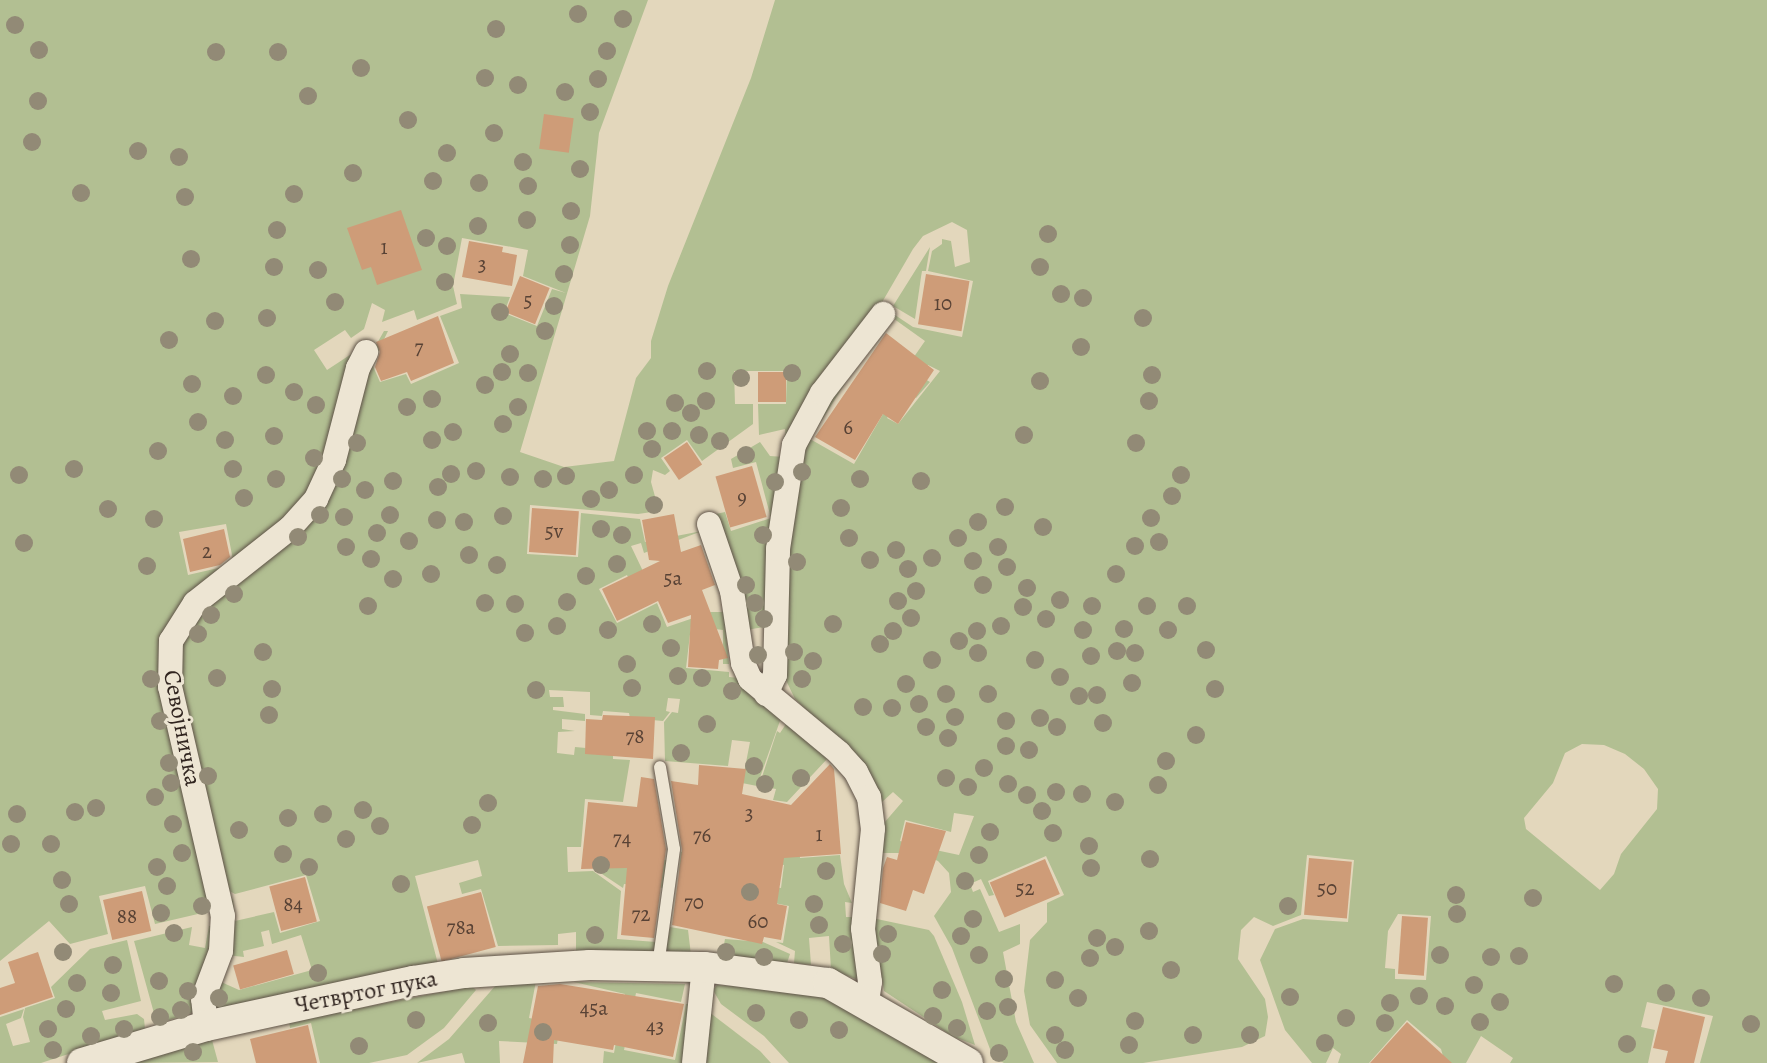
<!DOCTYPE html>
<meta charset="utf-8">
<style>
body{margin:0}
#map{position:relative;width:1767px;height:1063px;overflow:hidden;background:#e3d7bc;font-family:Alegreya,serif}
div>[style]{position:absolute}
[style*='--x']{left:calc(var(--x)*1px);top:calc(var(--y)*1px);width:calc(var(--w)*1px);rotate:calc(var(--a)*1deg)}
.green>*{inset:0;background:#b2bf92}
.building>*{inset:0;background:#ce9c78;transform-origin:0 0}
.roads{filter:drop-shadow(0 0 2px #5d5146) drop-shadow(0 0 2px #5d5146)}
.service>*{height:12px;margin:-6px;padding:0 6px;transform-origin:6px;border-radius:6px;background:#ede5d3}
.minor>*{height:24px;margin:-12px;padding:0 12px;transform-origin:12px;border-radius:12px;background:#ede5d3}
.tertiary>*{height:30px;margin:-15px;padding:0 15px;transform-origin:15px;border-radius:15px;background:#ede5d3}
.trees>*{width:18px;height:18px;margin:-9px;border-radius:50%;background:#928a76}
span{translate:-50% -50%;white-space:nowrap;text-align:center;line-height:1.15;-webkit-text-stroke:6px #ede5d3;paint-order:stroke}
.number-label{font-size:21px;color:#584235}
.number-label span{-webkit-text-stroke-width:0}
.street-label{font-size:24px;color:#30241f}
</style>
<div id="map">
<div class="green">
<div style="clip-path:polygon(evenodd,0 0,648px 0,599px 133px,590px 216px,520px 452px,564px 467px,614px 461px,636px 378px,651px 358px,651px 341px,668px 286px,751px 78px,775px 0,1767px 0,1767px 1063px,1700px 1063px,1713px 1016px,1647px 1002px,1641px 1027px,1655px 1030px,1648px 1063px,1510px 1063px,1513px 1058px,1481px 1036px,1466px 1063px,1445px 1063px,1441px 1049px,1407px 1020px,1369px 1063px,1338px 1063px,1341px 1054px,1333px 1048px,1326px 1063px,1312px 1063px,1285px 1030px,1260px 960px,1275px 929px,1303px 919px,1348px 922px,1354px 860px,1307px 855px,1301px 915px,1273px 926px,1254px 917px,1241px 930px,1238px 959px,1265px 999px,1268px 1017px,1265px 1036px,1242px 1047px,1143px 1063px,1057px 1063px,1030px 1025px,1024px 991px,1030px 940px,1047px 922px,1047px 903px,1064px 895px,1046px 856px,988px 881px,994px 895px,989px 896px,981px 879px,970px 884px,973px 892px,980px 889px,999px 932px,1020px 924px,1020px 944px,1003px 952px,1016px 1022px,1034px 1063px,1004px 1063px,993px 1057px,952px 948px,934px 916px,951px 892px,949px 873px,938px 861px,910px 849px,912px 845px,959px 855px,974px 816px,954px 813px,951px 832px,905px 820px,900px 841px,907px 843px,905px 853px,877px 853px,884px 823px,903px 801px,893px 792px,882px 802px,852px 755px,795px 699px,784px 676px,782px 646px,781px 583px,802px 437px,814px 415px,843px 377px,846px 382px,810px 439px,854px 464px,883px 414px,864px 402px,866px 398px,876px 404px,882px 396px,895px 405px,887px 418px,898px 424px,940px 371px,928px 365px,920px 376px,930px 382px,916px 398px,886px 378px,893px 369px,902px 374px,925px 341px,890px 316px,892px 313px,913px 327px,962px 337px,973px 281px,928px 271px,932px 251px,942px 244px,942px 239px,951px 241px,955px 267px,970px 262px,967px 230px,952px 222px,923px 236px,913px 249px,877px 311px,802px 413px,787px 452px,785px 429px,759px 435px,758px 404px,786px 404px,787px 371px,734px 371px,735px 404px,753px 404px,753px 424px,702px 461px,687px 440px,661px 458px,670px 471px,665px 475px,653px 470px,651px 482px,659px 511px,638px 514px,530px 505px,527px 554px,578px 557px,581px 513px,640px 519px,645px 542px,702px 531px,644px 553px,641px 543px,631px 546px,651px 588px,636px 595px,627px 575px,599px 589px,617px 623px,657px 603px,667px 627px,711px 612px,724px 612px,729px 664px,723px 664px,723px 630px,691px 626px,686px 668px,729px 672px,729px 677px,739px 678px,751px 696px,781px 718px,757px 786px,742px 783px,750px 742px,732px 740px,728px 766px,665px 761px,664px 722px,672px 712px,678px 713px,680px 699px,668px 698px,666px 711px,670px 712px,663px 721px,630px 718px,629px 713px,603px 711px,602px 716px,590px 715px,590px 692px,549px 690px,550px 697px,563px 697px,564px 707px,553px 707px,553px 710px,585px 714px,585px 721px,562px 719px,562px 729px,575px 731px,558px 732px,557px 753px,574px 755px,575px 747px,597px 749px,597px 754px,613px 755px,613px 759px,630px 760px,623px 802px,585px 799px,581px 847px,567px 847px,568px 872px,593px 871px,621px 891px,617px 939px,656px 942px,654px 954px,576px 953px,576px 932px,558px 934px,558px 945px,498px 946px,481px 889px,462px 894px,459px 883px,482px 876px,478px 860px,415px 876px,438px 964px,212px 1010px,209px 1006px,225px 957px,227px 959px,219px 981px,239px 990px,312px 970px,301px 935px,272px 944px,269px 930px,261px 932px,264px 946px,243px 951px,244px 957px,226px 955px,230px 932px,228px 907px,233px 898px,235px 921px,274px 912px,280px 933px,320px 921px,306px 875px,235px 894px,222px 887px,178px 701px,175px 666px,180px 641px,189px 619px,203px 603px,287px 538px,323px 498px,336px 470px,362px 370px,384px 331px,388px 331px,372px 364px,380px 382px,406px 374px,411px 384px,459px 363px,440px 316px,462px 308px,460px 294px,510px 297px,504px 313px,537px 326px,552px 289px,566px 293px,523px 276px,528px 250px,462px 238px,453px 286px,457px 304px,417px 320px,414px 310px,382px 322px,385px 310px,372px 303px,364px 329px,351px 338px,345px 330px,314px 350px,327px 370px,359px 349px,325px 470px,290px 521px,234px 565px,226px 524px,179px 532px,188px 575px,227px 566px,228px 570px,179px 615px,166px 644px,163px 680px,215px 910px,155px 924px,145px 886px,99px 896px,108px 934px,70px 944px,49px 921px,0 961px,0 0,1582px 744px,1604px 745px,1625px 754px,1644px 769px,1658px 789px,1657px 809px,1621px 854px,1614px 874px,1600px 890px,1526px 829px,1524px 818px,1553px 783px,1565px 753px,1582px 744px,0 0,1398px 914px,1431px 916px,1426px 980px,1395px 979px,1395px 969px,1385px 968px,1388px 931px,1398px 914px)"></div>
<div style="clip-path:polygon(930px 247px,926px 271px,922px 271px,921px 277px,915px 319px,893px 306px)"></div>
<div style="clip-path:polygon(760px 442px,770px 456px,784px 457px,768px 646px,764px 627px,746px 630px,738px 586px,716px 514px,725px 512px,731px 531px,771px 518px,756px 462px,733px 468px,731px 459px)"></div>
<div style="clip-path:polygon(786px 724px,828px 758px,787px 802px,773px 800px,776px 789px,759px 786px,777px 731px,780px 733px)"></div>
<div style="clip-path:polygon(797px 814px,800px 858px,840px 855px,844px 884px,852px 903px,845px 902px,846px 917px,852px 917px,860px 973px,856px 979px,831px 970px,829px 936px,809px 938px,811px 965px,794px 963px,795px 951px,776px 942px,783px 943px,789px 906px,735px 895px,719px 879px,679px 871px,681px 852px,692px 853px,741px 882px,781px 888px,784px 865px,722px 856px)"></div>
<div style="clip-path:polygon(592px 855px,667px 860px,664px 888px,624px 884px,623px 888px,593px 868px)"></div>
<div style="clip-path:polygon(872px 918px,929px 930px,934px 936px,962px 1002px,975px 1045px,952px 1036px,884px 991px)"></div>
<div style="clip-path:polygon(209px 926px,217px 926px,193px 1012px,157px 1024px,134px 941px,192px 927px,189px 945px,205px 948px)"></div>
<div style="clip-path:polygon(670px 927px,688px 930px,691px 955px,665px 953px)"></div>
<div style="clip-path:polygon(725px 939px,763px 942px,790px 954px,787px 963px,722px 955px)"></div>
<div style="clip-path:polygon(127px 940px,141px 1001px,102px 1011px,105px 1020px,137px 1014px,144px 1019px,145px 1029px,41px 1063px,0 1063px,0 1017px,24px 1009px,21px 1018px,6px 1024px,13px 1046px,30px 1042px,23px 1017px,25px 1008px,55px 998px,51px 987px,90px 949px)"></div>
<div style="clip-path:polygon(536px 981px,529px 1018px,560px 1024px,557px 1044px,499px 1041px,500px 1063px,465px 1063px,462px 1053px,417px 1063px,449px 1039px,496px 985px)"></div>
<div style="clip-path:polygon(574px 982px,685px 984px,681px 1002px,636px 993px,624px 1050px,675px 1060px,686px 1004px,691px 1004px,689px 1063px,603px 1063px,604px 1051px,614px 1053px,625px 994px)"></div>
<div style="clip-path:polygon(717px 985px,788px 990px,828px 999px,943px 1063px,789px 1063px,764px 1036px,721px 1004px,713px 990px)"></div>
<div style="clip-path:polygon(472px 986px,476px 990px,444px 1028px,407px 1055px,369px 1063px,320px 1063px,311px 1023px,290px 1028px,289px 1022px)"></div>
<div style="clip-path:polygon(709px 1012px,760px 1051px,771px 1063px,703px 1063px)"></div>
<div style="clip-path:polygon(212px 1040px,218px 1062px,124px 1063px,137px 1059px)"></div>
</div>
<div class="building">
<div style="left:544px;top:114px;width:30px;height:35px;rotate:8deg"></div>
<div style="clip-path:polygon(401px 210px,422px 270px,377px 285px,371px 267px,362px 270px,347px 228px)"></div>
<div style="clip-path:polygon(469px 241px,503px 247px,502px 252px,517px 255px,512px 286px,462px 277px)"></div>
<div style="left:926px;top:274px;width:44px;height:51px;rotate:9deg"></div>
<div style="left:520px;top:276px;width:32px;height:39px;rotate:22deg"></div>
<div style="clip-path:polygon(438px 316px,454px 363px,411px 381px,407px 372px,381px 381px,375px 367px,380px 352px,376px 342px)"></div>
<div style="clip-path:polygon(886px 333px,934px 370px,898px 424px,883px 414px,855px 460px,815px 437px)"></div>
<div style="left:758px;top:372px;width:28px;height:30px"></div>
<div style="left:687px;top:442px;width:27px;height:28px;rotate:56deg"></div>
<div style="left:752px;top:466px;width:53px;height:38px;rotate:74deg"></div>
<div style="left:532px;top:508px;width:47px;height:44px;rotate:4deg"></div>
<div style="clip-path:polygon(674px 514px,681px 552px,701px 545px,715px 585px,702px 590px,728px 658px,719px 660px,718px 669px,688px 667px,691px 615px,668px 623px,658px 601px,617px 621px,602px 589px,660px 561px,649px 560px,642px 520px)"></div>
<div style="clip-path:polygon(224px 529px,230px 557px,220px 565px,190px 572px,183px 539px)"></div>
<div style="clip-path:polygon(603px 715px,655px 717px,653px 759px,585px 754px,586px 719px,602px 720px)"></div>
<div style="clip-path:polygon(830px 764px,834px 769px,841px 854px,784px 858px,777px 904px,787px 906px,781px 940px,764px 937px,762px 944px,672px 925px,682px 850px,671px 781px,698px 785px,699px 765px,746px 769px,742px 794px,791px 805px)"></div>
<div style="clip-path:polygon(641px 777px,654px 779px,666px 849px,654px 938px,621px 935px,627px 868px,581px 869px,588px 802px,637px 807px)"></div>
<div style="clip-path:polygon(906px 822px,946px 831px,924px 894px,913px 890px,906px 911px,880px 903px,883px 868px,887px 857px,897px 860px)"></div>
<div style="left:1309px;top:858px;width:43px;height:57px;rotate:5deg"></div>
<div style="left:1045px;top:859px;width:38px;height:60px;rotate:67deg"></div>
<div style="left:305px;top:877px;width:46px;height:37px;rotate:75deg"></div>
<div style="left:142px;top:891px;width:41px;height:40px;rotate:77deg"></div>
<div style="left:481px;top:892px;width:57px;height:56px;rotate:75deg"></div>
<div style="left:1402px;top:916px;width:26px;height:58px;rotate:4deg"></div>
<div style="left:287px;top:950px;width:25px;height:56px;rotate:74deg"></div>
<div style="clip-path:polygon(38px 952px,53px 997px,0 1015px,0 988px,15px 983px,8px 962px)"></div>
<div style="clip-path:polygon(560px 984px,684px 1004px,673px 1057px,614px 1045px,613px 1050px,554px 1040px,553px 1063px,523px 1063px,538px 986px)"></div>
<div style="clip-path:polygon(1663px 1007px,1705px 1017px,1694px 1063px,1665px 1063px,1668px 1051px,1653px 1048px)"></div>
<div style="clip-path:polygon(1407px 1022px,1452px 1063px,1370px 1063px)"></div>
<div style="clip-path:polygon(308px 1025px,317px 1063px,256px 1063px,250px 1039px)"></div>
</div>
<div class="roads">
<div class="service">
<div style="--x:658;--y:966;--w:118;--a:-82.2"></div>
<div style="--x:674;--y:849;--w:83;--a:-99.7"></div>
</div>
<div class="minor">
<div style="--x:709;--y:524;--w:71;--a:71.1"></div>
<div style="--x:732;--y:591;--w:73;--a:81.3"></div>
<div style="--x:743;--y:663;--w:17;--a:66"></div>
<div style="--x:750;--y:679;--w:116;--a:39.7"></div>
<div style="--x:839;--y:753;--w:25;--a:48"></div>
<div style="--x:856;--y:772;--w:28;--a:63"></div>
<div style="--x:869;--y:797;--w:32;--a:83"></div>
<div style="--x:873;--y:829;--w:100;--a:95.7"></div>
<div style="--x:863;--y:929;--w:53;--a:82.5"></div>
<div style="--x:870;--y:982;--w:20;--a:99"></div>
<div style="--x:766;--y:694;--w:21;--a:-65"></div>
<div style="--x:775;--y:675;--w:126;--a:-88.6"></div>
<div style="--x:778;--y:549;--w:105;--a:-81.3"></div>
<div style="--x:794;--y:445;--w:59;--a:-61.7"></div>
<div style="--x:822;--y:393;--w:100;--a:-52.3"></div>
<div style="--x:206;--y:1026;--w:27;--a:-96"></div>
<div style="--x:203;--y:999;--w:51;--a:-69.4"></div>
<div style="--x:221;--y:951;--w:35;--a:-87"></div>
<div style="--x:223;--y:916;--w:235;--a:-103"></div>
<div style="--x:170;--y:687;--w:46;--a:-88.8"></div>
<div style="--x:171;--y:641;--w:45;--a:-57.7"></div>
<div style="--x:195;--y:603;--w:121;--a:-38.3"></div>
<div style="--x:290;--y:528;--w:39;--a:-48"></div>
<div style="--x:316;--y:499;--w:43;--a:-65.2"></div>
<div style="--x:334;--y:460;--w:95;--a:-75.4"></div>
<div style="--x:358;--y:368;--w:18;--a:-63"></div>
<div style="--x:694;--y:1063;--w:97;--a:-84.1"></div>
</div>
<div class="tertiary">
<div style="--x:82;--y:1063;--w:129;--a:-16.6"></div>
<div style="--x:206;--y:1026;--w:212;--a:-12.3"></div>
<div style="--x:413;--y:981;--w:52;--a:-8.9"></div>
<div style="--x:464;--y:973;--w:126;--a:-3.6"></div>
<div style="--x:590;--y:965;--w:114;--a:1"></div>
<div style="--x:704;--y:967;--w:125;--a:7.4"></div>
<div style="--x:828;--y:983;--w:161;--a:29.7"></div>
</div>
</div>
<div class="trees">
<div style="left:578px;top:14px"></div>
<div style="left:623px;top:19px"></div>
<div style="left:15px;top:25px"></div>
<div style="left:496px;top:29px"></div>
<div style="left:39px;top:50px"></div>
<div style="left:607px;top:51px"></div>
<div style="left:216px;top:52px"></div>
<div style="left:278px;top:52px"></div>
<div style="left:361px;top:68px"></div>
<div style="left:485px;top:78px"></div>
<div style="left:598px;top:79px"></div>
<div style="left:518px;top:85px"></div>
<div style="left:565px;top:92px"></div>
<div style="left:308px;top:96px"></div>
<div style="left:38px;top:101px"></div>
<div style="left:590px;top:112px"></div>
<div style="left:408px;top:120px"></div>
<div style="left:494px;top:133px"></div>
<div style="left:32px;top:142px"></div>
<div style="left:138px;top:151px"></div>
<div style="left:447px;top:153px"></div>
<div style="left:179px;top:157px"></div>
<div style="left:523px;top:162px"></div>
<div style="left:580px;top:169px"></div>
<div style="left:353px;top:173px"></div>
<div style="left:433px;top:181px"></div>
<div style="left:479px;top:183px"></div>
<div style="left:528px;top:186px"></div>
<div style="left:81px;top:193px"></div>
<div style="left:294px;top:194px"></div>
<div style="left:185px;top:197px"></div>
<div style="left:571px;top:211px"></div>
<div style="left:527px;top:220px"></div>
<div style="left:478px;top:226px"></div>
<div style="left:277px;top:230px"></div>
<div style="left:1048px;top:234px"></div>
<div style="left:426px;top:238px"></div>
<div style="left:570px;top:245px"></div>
<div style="left:447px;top:246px"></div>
<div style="left:191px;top:259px"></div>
<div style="left:274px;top:267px"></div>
<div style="left:1040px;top:267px"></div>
<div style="left:318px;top:270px"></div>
<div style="left:564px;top:274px"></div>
<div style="left:445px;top:282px"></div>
<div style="left:1061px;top:294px"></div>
<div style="left:1083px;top:298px"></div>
<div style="left:335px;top:302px"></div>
<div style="left:554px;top:306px"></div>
<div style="left:500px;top:312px"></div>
<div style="left:267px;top:318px"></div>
<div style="left:1143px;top:318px"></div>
<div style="left:215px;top:321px"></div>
<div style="left:545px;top:331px"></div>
<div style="left:169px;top:340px"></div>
<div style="left:1081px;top:347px"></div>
<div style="left:510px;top:354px"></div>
<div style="left:707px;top:371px"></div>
<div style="left:502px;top:372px"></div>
<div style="left:528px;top:373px"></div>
<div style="left:792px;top:373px"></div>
<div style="left:266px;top:375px"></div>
<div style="left:1152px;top:375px"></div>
<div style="left:741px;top:378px"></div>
<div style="left:1040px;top:381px"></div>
<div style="left:192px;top:384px"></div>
<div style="left:485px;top:385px"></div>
<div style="left:294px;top:392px"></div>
<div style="left:233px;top:396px"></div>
<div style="left:432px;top:399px"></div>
<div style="left:706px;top:401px"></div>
<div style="left:1149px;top:401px"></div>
<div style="left:675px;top:403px"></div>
<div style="left:316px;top:405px"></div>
<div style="left:407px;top:407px"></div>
<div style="left:518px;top:407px"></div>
<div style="left:691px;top:413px"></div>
<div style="left:198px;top:422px"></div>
<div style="left:503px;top:424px"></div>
<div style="left:647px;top:431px"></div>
<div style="left:672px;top:431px"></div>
<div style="left:453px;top:432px"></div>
<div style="left:699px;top:435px"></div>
<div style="left:1024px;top:435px"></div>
<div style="left:274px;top:436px"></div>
<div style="left:225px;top:440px"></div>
<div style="left:432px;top:440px"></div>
<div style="left:720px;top:441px"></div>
<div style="left:357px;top:443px"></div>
<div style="left:1136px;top:443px"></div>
<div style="left:652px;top:449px"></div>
<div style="left:158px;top:451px"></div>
<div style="left:746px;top:455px"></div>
<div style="left:314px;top:458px"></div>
<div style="left:74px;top:469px"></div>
<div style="left:233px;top:469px"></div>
<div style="left:476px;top:471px"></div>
<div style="left:802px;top:472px"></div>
<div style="left:451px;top:474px"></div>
<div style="left:19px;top:475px"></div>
<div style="left:634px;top:475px"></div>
<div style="left:1181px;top:475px"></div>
<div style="left:566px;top:476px"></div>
<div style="left:510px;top:477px"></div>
<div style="left:276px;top:479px"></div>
<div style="left:342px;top:479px"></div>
<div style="left:543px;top:479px"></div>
<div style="left:860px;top:479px"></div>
<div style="left:393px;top:481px"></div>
<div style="left:921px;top:481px"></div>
<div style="left:775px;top:482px"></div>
<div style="left:438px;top:487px"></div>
<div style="left:365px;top:490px"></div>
<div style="left:609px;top:490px"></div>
<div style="left:1172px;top:496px"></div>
<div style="left:244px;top:498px"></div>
<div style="left:591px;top:499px"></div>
<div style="left:654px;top:505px"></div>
<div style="left:1005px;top:507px"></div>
<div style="left:841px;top:508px"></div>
<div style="left:108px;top:509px"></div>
<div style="left:320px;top:515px"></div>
<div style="left:390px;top:515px"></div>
<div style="left:503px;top:516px"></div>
<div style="left:344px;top:517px"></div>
<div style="left:1151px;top:518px"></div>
<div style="left:154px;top:519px"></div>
<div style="left:437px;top:520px"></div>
<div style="left:464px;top:522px"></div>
<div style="left:978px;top:522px"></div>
<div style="left:1043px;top:527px"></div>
<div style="left:601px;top:529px"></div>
<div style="left:377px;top:533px"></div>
<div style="left:622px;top:535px"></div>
<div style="left:763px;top:535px"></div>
<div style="left:298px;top:537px"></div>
<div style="left:849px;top:538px"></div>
<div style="left:958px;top:538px"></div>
<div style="left:409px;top:541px"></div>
<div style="left:1159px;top:542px"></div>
<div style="left:24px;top:543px"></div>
<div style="left:1135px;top:546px"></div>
<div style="left:346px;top:547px"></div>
<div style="left:998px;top:547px"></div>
<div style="left:896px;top:550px"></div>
<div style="left:469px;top:555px"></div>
<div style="left:932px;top:558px"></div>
<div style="left:371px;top:559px"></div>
<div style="left:870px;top:560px"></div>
<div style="left:973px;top:561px"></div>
<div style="left:797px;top:562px"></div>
<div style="left:617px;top:564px"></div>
<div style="left:497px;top:565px"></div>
<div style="left:147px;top:566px"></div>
<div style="left:1007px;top:567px"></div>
<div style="left:908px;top:569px"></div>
<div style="left:431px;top:574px"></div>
<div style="left:1116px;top:574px"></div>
<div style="left:586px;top:576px"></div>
<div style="left:393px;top:579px"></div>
<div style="left:746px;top:585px"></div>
<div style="left:983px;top:585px"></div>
<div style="left:1027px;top:588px"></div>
<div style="left:916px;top:591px"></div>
<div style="left:234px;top:594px"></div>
<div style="left:1060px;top:600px"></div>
<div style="left:898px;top:601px"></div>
<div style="left:567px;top:602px"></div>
<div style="left:485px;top:603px"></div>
<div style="left:755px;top:603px"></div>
<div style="left:515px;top:604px"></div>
<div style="left:368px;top:606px"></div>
<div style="left:1092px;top:606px"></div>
<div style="left:1147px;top:606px"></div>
<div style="left:1187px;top:606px"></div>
<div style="left:1023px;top:607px"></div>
<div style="left:211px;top:615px"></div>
<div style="left:911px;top:618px"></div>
<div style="left:764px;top:619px"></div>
<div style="left:1046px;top:619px"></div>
<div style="left:652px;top:624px"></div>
<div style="left:833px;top:624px"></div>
<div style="left:557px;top:626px"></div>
<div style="left:1001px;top:626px"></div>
<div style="left:1124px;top:629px"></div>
<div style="left:608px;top:630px"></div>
<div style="left:1083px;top:630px"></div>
<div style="left:1168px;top:630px"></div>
<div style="left:893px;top:631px"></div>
<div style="left:977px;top:631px"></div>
<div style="left:525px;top:633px"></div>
<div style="left:198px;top:634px"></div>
<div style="left:959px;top:641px"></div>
<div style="left:880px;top:644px"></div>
<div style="left:671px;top:648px"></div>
<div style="left:1206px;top:650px"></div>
<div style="left:1117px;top:651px"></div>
<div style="left:263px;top:652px"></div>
<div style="left:794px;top:652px"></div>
<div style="left:978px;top:653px"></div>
<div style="left:1135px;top:653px"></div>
<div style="left:758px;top:655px"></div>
<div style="left:1091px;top:656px"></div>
<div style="left:932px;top:660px"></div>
<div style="left:1035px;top:660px"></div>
<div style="left:813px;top:661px"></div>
<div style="left:627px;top:664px"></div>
<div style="left:678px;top:676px"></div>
<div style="left:1060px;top:677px"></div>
<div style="left:217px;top:678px"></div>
<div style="left:702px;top:678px"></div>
<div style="left:151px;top:679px"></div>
<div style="left:802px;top:679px"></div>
<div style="left:1132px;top:683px"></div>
<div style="left:906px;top:684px"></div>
<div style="left:632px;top:688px"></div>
<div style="left:272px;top:689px"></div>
<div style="left:1215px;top:689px"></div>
<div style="left:536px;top:690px"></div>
<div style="left:732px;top:691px"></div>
<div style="left:946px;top:694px"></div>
<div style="left:988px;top:694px"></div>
<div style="left:1097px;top:695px"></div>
<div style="left:1079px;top:696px"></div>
<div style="left:919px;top:704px"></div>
<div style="left:863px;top:707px"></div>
<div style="left:892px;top:708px"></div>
<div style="left:269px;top:715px"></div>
<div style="left:955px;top:717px"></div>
<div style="left:1040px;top:718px"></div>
<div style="left:160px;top:721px"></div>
<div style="left:1006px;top:721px"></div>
<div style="left:1103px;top:723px"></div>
<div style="left:707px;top:724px"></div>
<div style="left:926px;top:727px"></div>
<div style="left:1057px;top:727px"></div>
<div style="left:1196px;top:735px"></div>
<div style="left:948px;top:738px"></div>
<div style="left:1006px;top:746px"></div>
<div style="left:1029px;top:750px"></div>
<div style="left:681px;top:753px"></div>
<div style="left:1166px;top:761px"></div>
<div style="left:169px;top:763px"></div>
<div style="left:754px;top:766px"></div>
<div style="left:984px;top:768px"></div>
<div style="left:208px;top:776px"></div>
<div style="left:801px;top:778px"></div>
<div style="left:946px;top:778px"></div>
<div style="left:171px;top:783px"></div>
<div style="left:765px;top:784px"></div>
<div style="left:1008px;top:784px"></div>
<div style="left:1158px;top:785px"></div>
<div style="left:968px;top:787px"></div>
<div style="left:1056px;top:792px"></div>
<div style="left:1082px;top:794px"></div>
<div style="left:1027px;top:795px"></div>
<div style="left:155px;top:797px"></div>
<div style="left:1115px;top:802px"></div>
<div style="left:488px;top:803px"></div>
<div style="left:96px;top:808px"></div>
<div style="left:363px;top:810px"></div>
<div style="left:1042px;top:811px"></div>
<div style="left:75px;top:812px"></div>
<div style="left:17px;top:814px"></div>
<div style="left:323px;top:814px"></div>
<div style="left:288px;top:818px"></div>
<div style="left:173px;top:824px"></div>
<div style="left:472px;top:825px"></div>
<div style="left:380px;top:826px"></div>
<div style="left:239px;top:830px"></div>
<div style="left:990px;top:832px"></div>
<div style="left:1053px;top:833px"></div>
<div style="left:346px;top:839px"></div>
<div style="left:11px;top:844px"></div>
<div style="left:51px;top:844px"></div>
<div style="left:1089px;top:846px"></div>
<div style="left:182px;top:853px"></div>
<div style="left:283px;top:854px"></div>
<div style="left:979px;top:855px"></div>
<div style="left:1150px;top:859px"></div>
<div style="left:601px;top:865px"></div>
<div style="left:157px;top:867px"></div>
<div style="left:309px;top:867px"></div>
<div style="left:1091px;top:868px"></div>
<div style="left:826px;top:871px"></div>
<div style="left:62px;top:880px"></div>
<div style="left:965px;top:881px"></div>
<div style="left:401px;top:884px"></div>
<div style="left:167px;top:886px"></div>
<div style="left:750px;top:892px"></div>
<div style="left:1456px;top:895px"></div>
<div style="left:1533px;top:898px"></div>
<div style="left:69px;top:904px"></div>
<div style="left:814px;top:904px"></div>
<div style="left:202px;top:906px"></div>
<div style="left:1288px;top:906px"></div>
<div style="left:161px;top:913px"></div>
<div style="left:1457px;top:914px"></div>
<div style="left:973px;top:919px"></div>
<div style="left:819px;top:925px"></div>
<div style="left:1149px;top:931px"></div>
<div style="left:174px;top:933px"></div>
<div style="left:888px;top:934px"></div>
<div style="left:595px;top:935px"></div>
<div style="left:961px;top:936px"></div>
<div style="left:1097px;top:938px"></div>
<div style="left:843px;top:944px"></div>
<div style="left:1115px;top:947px"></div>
<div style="left:63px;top:952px"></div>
<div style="left:726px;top:952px"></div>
<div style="left:882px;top:954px"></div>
<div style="left:979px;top:955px"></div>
<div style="left:1440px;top:955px"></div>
<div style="left:1519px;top:956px"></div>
<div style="left:764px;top:957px"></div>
<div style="left:1491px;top:957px"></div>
<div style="left:1090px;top:958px"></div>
<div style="left:113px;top:965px"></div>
<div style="left:1171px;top:970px"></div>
<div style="left:318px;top:973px"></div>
<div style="left:1004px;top:979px"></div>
<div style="left:1055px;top:980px"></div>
<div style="left:159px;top:981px"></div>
<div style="left:77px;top:983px"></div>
<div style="left:1614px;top:984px"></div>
<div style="left:1474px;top:985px"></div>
<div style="left:942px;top:990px"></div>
<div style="left:188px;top:991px"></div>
<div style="left:111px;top:993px"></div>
<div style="left:1666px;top:993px"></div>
<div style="left:1419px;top:996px"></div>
<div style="left:1290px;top:997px"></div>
<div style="left:219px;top:998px"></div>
<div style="left:1078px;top:998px"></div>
<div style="left:1701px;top:998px"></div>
<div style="left:1500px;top:1002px"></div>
<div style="left:1390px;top:1003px"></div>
<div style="left:1445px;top:1006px"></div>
<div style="left:1008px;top:1007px"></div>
<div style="left:66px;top:1009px"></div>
<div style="left:181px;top:1010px"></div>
<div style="left:987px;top:1011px"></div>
<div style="left:756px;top:1013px"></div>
<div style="left:933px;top:1016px"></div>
<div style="left:160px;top:1017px"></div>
<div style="left:1346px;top:1018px"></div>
<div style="left:416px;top:1020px"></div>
<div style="left:799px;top:1020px"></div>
<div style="left:1135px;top:1021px"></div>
<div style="left:1480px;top:1022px"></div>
<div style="left:488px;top:1023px"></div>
<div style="left:1385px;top:1023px"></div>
<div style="left:1751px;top:1024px"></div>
<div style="left:957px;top:1028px"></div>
<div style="left:48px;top:1029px"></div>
<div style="left:124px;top:1029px"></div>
<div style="left:839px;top:1030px"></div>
<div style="left:543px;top:1032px"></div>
<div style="left:1055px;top:1035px"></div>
<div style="left:1193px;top:1035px"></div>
<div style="left:1250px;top:1035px"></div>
<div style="left:91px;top:1036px"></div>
<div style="left:1325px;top:1043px"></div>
<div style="left:1627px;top:1044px"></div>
<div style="left:1129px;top:1045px"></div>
<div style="left:359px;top:1046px"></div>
<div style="left:53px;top:1050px"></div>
<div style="left:1065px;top:1050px"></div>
<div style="left:193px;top:1052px"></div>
<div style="left:999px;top:1053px"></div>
</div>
<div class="number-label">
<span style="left:384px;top:247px">1</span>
<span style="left:482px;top:264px">3</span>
<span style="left:528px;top:300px">5</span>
<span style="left:943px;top:303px">10</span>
<span style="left:419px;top:347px">7</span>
<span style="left:848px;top:427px">6</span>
<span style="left:742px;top:497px">9</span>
<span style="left:554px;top:531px">5v</span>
<span style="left:207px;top:551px">2</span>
<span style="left:673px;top:578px">5a</span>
<span style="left:635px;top:736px">78</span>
<span style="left:749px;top:813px">3</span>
<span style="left:819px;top:834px">1</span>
<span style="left:702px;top:835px">76</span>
<span style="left:622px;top:838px">74</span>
<span style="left:1025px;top:888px">52</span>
<span style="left:1327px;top:888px">50</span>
<span style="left:694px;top:902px">70</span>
<span style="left:293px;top:904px">84</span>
<span style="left:641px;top:914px">72</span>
<span style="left:127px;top:916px">88</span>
<span style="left:758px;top:921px">60</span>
<span style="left:461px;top:927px">78a</span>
<span style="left:594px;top:1008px">45a</span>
<span style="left:655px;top:1026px">43</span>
</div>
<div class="street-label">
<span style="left:182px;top:728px;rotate:79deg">Севојничка</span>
<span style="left:366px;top:992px;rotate:-11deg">Четвртог пука</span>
</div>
</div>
